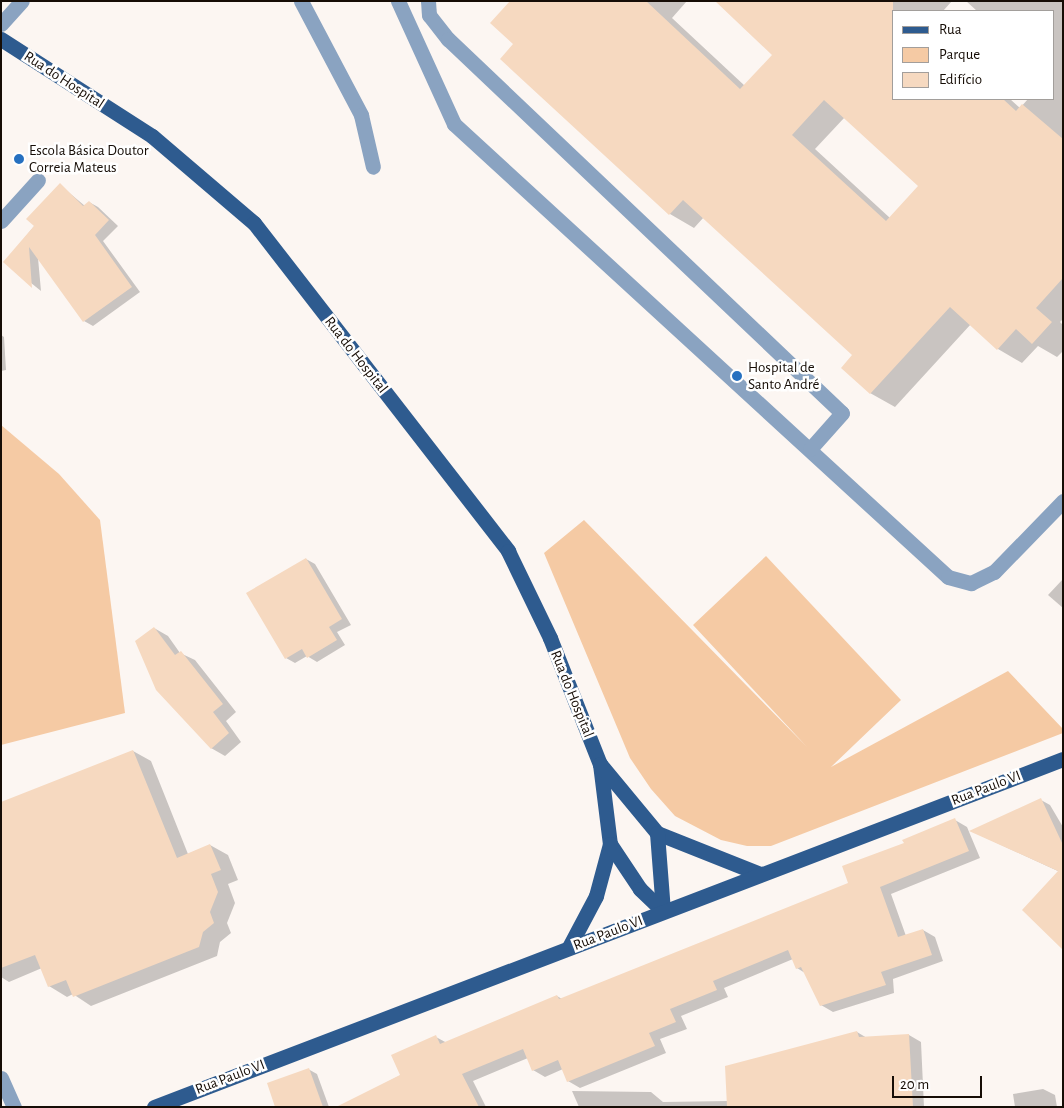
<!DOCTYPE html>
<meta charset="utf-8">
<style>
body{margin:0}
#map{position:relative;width:1064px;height:1108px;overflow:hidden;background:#fcf6f2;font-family:"Alegreya Sans",sans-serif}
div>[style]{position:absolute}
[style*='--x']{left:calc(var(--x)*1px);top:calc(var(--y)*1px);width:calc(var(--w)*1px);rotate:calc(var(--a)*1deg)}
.green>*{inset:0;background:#f5caa4}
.shadow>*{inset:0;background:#0003}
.building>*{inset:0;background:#f6d9c0}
.minor>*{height:15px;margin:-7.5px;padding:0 7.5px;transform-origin:7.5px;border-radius:7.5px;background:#8aa3c1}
.major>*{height:15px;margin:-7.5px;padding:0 7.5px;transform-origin:7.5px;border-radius:7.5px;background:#2e5b8f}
.dots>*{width:14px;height:14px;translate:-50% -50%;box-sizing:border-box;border:2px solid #fff;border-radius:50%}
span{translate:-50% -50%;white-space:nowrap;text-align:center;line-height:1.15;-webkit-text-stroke:5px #fff;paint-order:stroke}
.street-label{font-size:15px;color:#160d06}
.poi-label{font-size:15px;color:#160d06}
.left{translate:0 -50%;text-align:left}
.frame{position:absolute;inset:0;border:2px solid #160d06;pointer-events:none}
.legend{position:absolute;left:892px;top:10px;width:162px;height:90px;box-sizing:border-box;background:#fff;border:1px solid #a29e9b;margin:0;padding:6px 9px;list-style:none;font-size:15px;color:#160d06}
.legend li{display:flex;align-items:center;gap:10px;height:25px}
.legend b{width:25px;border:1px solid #a29e9b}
.scale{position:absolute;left:892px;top:1076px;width:90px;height:22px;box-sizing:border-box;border:2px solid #160d06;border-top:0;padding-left:6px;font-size:15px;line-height:18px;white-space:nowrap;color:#160d06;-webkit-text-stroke:4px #fff;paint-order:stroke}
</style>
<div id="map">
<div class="green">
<div style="clip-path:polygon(1px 425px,59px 474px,100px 520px,125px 713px,1px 745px)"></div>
<div style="clip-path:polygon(584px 520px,807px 747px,693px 625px,766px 556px,901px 700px,831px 767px,1008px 671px,1063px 729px,1063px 733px,771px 846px,747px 846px,721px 840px,675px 816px,651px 789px,630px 758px,544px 553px)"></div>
</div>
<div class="shadow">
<div style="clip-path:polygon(evenodd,512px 1px,687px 1px,672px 18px,745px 86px,774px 54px,716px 1px,952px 1px,943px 11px,893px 11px,893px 99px,1010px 99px,1020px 108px,1028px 99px,1053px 99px,1053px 11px,977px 11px,966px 1px,1063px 1px,1063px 319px,1060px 322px,1063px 325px,1063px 351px,1057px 357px,1038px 346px,1022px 363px,998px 349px,971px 324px,895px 407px,870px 393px,854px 355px,704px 217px,694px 228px,670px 214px,515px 44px,512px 1px,845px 117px,919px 186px,890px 218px,815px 149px,845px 117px)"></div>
<div style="clip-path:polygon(60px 185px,85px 206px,89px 202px,98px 207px,118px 226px,103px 241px,140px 292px,93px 326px,84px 321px,38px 258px,41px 291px,5px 262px,35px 225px)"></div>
<div style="clip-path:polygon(1px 335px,4px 337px,6px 370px,1px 371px)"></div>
<div style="clip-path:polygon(306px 559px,315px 564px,351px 625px,337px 632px,345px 645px,317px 662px,307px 656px,295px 663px,286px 658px)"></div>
<div style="clip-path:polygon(1063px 579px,1063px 608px,1048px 595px)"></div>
<div style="clip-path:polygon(154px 628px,168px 636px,180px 653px,195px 660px,236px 712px,226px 721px,241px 742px,225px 756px,211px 748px)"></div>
<div style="clip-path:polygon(133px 751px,151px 761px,188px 854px,210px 845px,228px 855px,238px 880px,228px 884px,235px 903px,227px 923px,231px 933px,220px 942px,217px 956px,91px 1006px,73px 994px,67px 997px,49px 986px,42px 968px,9px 982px,1px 977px,1px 803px)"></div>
<div style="clip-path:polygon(1041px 800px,1050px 805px,1063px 827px,1063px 946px,1060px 872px,971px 831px)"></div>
<div style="clip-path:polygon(955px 820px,967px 827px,980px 858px,891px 894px,906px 936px,923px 930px,935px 937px,943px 961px,893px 979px,894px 993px,833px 1012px,821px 1005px,805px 973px,797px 968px,793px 959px,724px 988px,728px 997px,681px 1016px,687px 1029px,660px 1039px,666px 1053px,580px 1088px,568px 1081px,563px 1069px,545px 1077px,533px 1070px,528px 1058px,473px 1081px,486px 1107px,339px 1107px,401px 1075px,436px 1037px,447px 1043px,557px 996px,562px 999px,849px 884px,905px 844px)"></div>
<div style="clip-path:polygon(857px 1032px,867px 1038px,909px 1035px,921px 1042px,924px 1107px,579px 1107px,572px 1091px,651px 1092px,663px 1102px,728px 1101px)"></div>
<div style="clip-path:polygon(308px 1069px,317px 1074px,329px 1107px,277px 1107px)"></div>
<div style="clip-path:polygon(1043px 1089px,1055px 1095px,1057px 1107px,1015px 1107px,1013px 1094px)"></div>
</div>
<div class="building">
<div style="clip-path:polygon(evenodd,510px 1px,646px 1px,740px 89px,772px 55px,715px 1px,893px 1px,893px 99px,1003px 99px,1016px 111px,1022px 104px,1063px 139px,1063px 278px,1036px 308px,1052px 322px,1032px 344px,1016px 329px,997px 350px,950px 307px,870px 394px,841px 368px,852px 355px,683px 200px,669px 215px,500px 59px,513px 44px,490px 23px,510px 1px,824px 100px,918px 186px,886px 221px,792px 135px,824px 100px)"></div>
<div style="clip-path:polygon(60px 183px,83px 206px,89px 201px,109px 220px,95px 235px,132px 287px,83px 322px,29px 247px,32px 288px,3px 262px,34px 226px,26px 219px)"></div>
<div style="clip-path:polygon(306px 558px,342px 619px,329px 627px,337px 640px,307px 658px,302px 649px,285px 659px,246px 593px)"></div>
<div style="clip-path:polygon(154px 627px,175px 655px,181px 651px,223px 704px,213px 712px,229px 733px,211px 749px,156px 690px,135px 641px)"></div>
<div style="clip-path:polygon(133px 750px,177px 858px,210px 844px,221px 870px,211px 874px,218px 892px,210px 912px,214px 923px,203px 932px,199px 947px,73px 997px,66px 980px,48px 987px,35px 955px,1px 968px,1px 802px)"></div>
<div style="clip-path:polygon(1041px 798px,1063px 845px,1063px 950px,1022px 910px,1058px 871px,969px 831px)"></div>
<div style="clip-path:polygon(955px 818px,969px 851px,880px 887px,898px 937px,923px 929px,932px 955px,881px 972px,886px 985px,820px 1006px,801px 967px,796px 969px,788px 950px,713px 981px,717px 990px,670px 1009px,676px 1022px,649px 1033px,655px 1046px,567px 1082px,558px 1060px,532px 1071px,523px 1049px,462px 1074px,479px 1107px,336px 1107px,400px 1075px,391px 1055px,436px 1035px,440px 1044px,557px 995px,559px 999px,848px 883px,842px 866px,904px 843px,902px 840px)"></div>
<div style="clip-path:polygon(857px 1031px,859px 1037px,909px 1034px,913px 1107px,727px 1107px,725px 1066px)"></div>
<div style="clip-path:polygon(309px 1068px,323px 1107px,275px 1107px,267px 1083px)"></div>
</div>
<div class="minor">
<div style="--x:301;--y:1;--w:129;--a:62.2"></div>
<div style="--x:361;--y:115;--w:53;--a:77"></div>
<div style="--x:398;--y:1;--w:135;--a:65.5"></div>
<div style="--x:454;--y:124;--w:670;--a:42.52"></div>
<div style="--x:948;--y:577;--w:24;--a:15"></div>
<div style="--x:971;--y:583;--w:25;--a:-26"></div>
<div style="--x:994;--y:572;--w:99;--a:-45.8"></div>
<div style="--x:428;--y:1;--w:14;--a:86"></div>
<div style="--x:429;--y:15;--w:31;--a:52"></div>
<div style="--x:448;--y:39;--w:543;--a:43.51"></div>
<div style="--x:842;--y:413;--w:48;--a:131.6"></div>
<div style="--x:1;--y:24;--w:31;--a:-48"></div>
<div style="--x:1;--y:221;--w:55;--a:-47.9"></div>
<div style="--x:1;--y:1078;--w:32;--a:66"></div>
</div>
<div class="major">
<div style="--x:1;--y:39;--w:179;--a:32.7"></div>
<div style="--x:152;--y:136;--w:134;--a:40.5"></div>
<div style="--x:254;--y:223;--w:415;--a:52.2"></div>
<div style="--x:508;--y:551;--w:97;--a:64.2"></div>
<div style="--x:550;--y:638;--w:136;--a:68.4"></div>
<div style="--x:600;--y:764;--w:81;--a:82.9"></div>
<div style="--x:610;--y:844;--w:54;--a:105.1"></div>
<div style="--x:596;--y:896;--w:58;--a:117.9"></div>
<div style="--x:600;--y:764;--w:89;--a:50.4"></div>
<div style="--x:657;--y:833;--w:111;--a:21.7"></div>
<div style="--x:657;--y:833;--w:78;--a:85.6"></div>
<div style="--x:610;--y:844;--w:54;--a:56.3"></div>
<div style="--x:640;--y:889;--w:32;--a:44"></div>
<div style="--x:154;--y:1107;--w:973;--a:-20.95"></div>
</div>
<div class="dots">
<div style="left:19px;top:159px;background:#2670c0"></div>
<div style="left:737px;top:376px;background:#2670c0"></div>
</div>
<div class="street-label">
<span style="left:64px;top:80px;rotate:33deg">Rua do Hospital</span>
<span style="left:356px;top:355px;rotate:52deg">Rua do Hospital</span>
<span style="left:572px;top:694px;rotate:68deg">Rua do Hospital</span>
<span style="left:986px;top:788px;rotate:-21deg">Rua Paulo VI</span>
<span style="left:608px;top:933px;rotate:-21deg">Rua Paulo VI</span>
<span style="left:230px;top:1077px;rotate:-21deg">Rua Paulo VI</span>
</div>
<div class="poi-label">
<span class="left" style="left:29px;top:159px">Escola Básica Doutor<br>Correia Mateus</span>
<span class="left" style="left:748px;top:376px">Hospital de<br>Santo André</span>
</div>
<div class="frame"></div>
<ul class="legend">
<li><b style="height:6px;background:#2e5b8f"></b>Rua</li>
<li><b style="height:14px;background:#f5caa4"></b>Parque</li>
<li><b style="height:14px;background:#f6d9c0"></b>Edifício</li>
</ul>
<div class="scale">20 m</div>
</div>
